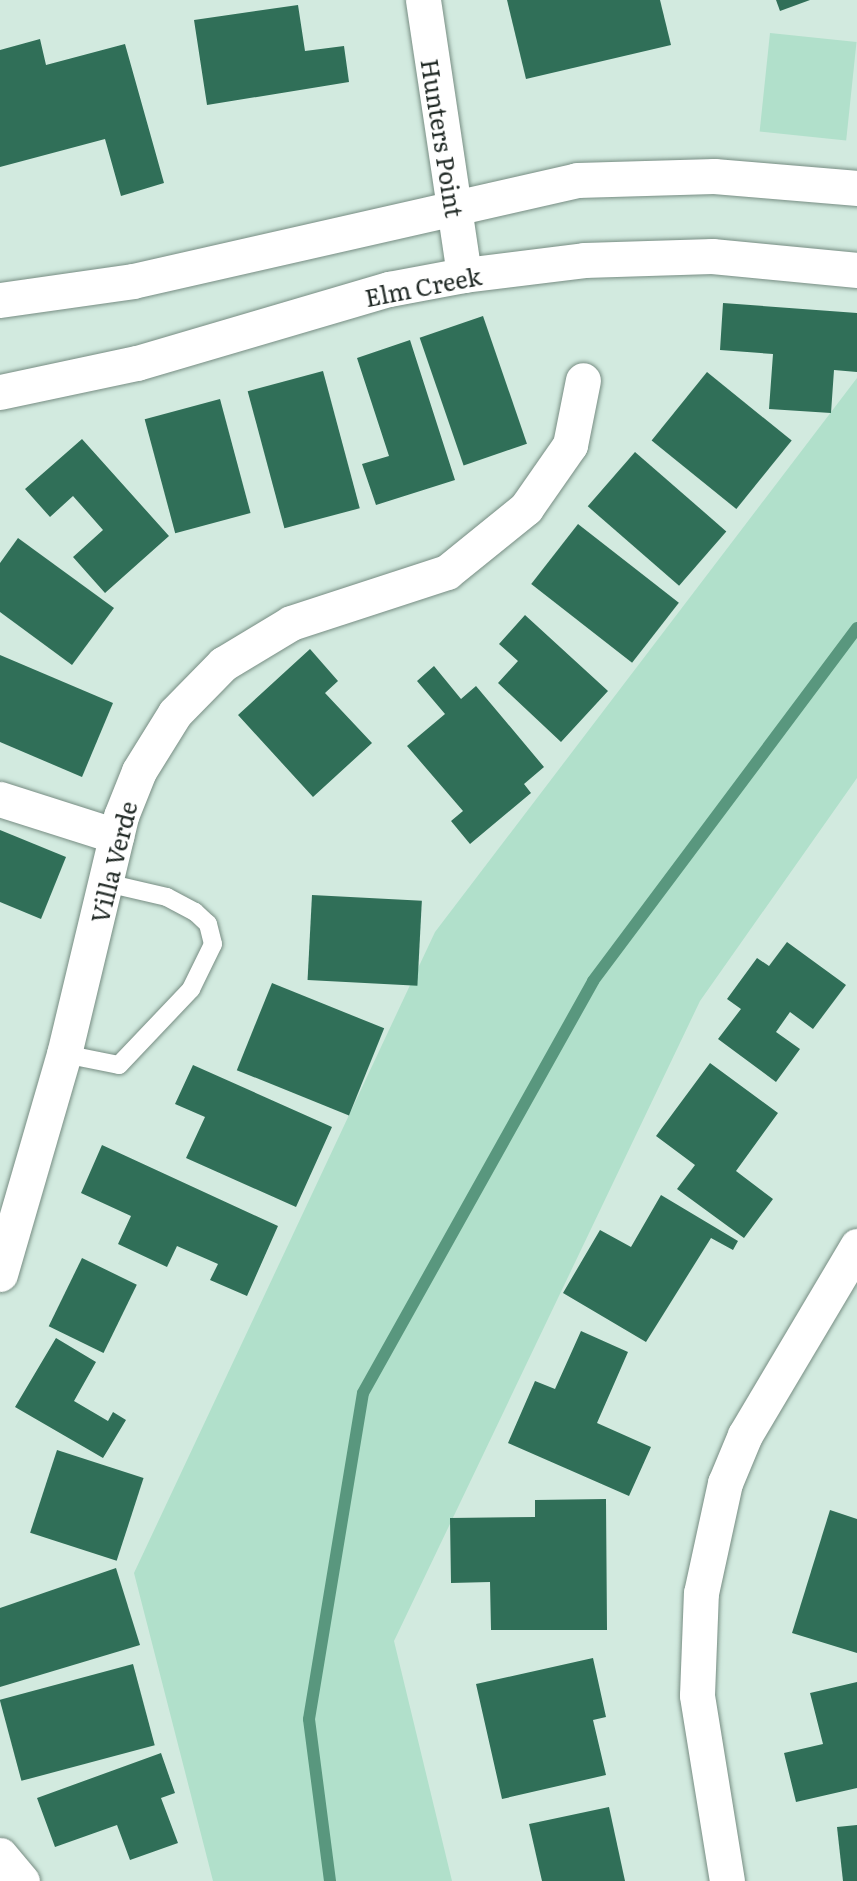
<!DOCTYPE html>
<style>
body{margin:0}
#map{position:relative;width:857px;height:1881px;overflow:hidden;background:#d2eadf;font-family:Literata,serif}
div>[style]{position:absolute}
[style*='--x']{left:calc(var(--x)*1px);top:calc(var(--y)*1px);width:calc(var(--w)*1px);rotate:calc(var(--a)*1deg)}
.green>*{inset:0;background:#b1e0cb;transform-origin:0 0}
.stream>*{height:12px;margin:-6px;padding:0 6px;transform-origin:6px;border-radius:6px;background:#59977e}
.building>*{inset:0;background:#306f58;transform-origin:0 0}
.roads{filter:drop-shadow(0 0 2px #778d83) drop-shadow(0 0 2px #778d83)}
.lane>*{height:18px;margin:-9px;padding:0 9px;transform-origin:9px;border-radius:9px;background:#fff}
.street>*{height:35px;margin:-17.5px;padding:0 17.5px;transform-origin:17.5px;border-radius:17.5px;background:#fff}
span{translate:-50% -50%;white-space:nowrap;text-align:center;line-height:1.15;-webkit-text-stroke:7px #fff;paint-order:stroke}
.street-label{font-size:24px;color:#202925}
</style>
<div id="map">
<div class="green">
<div style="left:770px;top:33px;width:87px;height:99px;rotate:6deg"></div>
<div style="clip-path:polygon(857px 378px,857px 778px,700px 1001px,394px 1641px,452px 1881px,213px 1881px,134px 1573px,435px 932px)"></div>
</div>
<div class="stream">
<div style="--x:330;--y:1881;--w:163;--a:-97.4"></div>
<div style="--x:309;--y:1719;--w:330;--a:-80.6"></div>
<div style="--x:363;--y:1393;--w:472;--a:-60.8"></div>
<div style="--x:593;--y:981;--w:441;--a:-53.2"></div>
</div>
<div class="building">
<div style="clip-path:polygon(507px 0,660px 0,671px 45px,526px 79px)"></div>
<div style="clip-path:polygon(776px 0,810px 0,780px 11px)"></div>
<div style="clip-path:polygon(298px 5px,305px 51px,344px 46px,349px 82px,207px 105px,194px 20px)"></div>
<div style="clip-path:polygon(40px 39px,46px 65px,125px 44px,164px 183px,121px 196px,105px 139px,0 167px,0 50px)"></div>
<div style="clip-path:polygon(723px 303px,857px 313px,857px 372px,834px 370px,831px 413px,769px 409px,773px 354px,720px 350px)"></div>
<div style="left:483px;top:316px;width:135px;height:67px;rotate:71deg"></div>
<div style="clip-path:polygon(410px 340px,455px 480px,376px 505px,362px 464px,389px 456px,357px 358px)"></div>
<div style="left:323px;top:371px;width:142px;height:78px;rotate:75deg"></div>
<div style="left:707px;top:372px;width:109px;height:88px;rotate:39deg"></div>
<div style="left:220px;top:399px;width:118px;height:78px;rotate:75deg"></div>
<div style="clip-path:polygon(82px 439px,169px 536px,105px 593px,73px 557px,103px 530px,73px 496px,50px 517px,25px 489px)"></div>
<div style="left:635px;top:452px;width:121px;height:72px;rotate:41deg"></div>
<div style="left:578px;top:524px;width:128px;height:76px;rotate:38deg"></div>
<div style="clip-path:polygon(18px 538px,114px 608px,72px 665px,0 612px,0 563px)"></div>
<div style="clip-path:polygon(525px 615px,608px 691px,561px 742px,498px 683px,518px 661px,499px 644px)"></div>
<div style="clip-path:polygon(310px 649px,338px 681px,325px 693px,372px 743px,313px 797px,238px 715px)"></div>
<div style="clip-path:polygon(0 655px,113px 703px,82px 777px,0 742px)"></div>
<div style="clip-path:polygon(434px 666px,461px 699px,476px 686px,544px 767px,524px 784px,531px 793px,470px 844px,451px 821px,463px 811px,407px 746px,445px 714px,417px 681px)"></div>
<div style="clip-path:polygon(0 830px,66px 857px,41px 919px,0 902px)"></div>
<div style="left:312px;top:895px;width:110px;height:85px;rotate:3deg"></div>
<div style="clip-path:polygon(787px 942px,846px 985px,813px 1029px,790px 1012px,776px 1032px,800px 1049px,776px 1082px,718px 1039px,741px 1009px,727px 999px,757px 958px,769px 966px)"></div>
<div style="left:272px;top:983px;width:121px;height:94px;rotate:22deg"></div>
<div style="clip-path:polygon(710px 1063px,778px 1113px,736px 1171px,773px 1199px,744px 1238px,677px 1189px,695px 1165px,656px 1136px)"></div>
<div style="clip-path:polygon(193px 1065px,332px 1127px,296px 1207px,186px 1158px,205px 1117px,175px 1104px)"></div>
<div style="clip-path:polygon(102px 1145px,278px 1226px,247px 1296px,210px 1280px,218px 1264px,177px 1246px,167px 1267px,118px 1244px,131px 1216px,81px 1193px)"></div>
<div style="clip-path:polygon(661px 1195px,738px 1241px,733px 1250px,711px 1238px,646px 1342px,563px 1293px,600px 1230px,631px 1247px)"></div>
<div style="left:82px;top:1258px;width:61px;height:76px;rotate:26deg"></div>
<div style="clip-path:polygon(581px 1331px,628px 1352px,597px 1423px,651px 1447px,629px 1496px,508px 1443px,535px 1381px,555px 1389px)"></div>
<div style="clip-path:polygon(56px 1338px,96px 1362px,74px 1401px,108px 1421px,113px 1412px,126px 1420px,103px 1458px,15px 1407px)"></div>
<div style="left:57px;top:1450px;width:91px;height:87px;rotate:18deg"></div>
<div style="clip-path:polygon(606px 1499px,607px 1630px,491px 1630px,490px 1582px,451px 1583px,450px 1518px,535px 1517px,535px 1500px)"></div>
<div style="clip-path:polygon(830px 1510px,857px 1519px,857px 1653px,792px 1633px)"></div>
<div style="clip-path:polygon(116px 1568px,140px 1645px,0 1687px,0 1608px)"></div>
<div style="clip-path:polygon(593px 1658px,606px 1717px,593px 1720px,606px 1775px,502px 1799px,476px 1684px)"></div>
<div style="left:133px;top:1664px;width:84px;height:138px;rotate:75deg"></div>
<div style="clip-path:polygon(857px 1682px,857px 1788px,796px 1802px,784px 1753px,823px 1744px,810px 1693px)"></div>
<div style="clip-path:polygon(161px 1753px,175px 1793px,161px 1798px,178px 1843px,130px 1860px,117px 1825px,55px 1847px,37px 1798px)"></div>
<div style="clip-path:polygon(609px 1807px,625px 1881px,542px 1881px,529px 1824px)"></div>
<div style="clip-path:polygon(857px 1825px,857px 1881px,843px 1881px,837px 1827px)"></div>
</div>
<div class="roads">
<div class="lane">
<div style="--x:64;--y:1054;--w:56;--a:11.3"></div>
<div style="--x:119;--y:1065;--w:105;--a:-46.5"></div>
<div style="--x:191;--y:989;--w:50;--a:-63.9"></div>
<div style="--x:213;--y:944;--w:21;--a:-104"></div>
<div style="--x:208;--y:924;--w:18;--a:-137"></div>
<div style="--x:195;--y:912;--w:32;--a:-152"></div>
<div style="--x:167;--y:897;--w:62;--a:-166.9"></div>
</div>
<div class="street">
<div style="--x:423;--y:0;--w:278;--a:81.5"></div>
<div style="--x:0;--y:300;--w:134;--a:-8.1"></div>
<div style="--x:133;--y:281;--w:455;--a:-12.8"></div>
<div style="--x:577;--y:180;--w:137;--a:-1.7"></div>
<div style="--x:714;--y:176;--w:144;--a:4.8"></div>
<div style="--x:0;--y:392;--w:140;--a:-12"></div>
<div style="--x:137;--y:363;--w:263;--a:-16.4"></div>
<div style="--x:389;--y:289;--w:76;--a:-10.6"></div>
<div style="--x:464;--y:275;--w:121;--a:-7.1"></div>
<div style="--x:584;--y:260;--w:128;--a:-1.8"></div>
<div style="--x:712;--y:256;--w:146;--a:5.5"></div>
<div style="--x:0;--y:799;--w:122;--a:17.7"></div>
<div style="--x:0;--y:1274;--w:229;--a:-73.8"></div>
<div style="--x:64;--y:1054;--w:245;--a:-76.5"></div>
<div style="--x:121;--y:816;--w:48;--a:-68.2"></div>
<div style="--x:139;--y:771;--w:68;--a:-58.2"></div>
<div style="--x:175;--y:713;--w:69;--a:-45.6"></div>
<div style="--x:223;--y:664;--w:79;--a:-31.1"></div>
<div style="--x:291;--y:623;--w:164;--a:-18.1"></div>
<div style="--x:447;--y:572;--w:102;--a:-39"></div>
<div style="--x:526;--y:508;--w:77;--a:-55.1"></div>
<div style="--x:570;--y:445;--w:66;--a:-78.7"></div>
<div style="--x:0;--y:1855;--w:34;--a:50"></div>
<div style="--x:727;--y:1881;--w:188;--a:-99.2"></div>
<div style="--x:697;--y:1695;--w:102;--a:-87.8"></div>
<div style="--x:701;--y:1593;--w:113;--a:-77.7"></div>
<div style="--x:725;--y:1483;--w:52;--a:-67.4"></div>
<div style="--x:745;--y:1435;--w:220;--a:-59.3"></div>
</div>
</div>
<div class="street-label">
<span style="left:443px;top:138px;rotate:81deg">Hunters Point</span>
<span style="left:423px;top:286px;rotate:-11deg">Elm Creek</span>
<span style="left:113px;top:862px;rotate:-76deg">Villa Verde</span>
</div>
</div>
